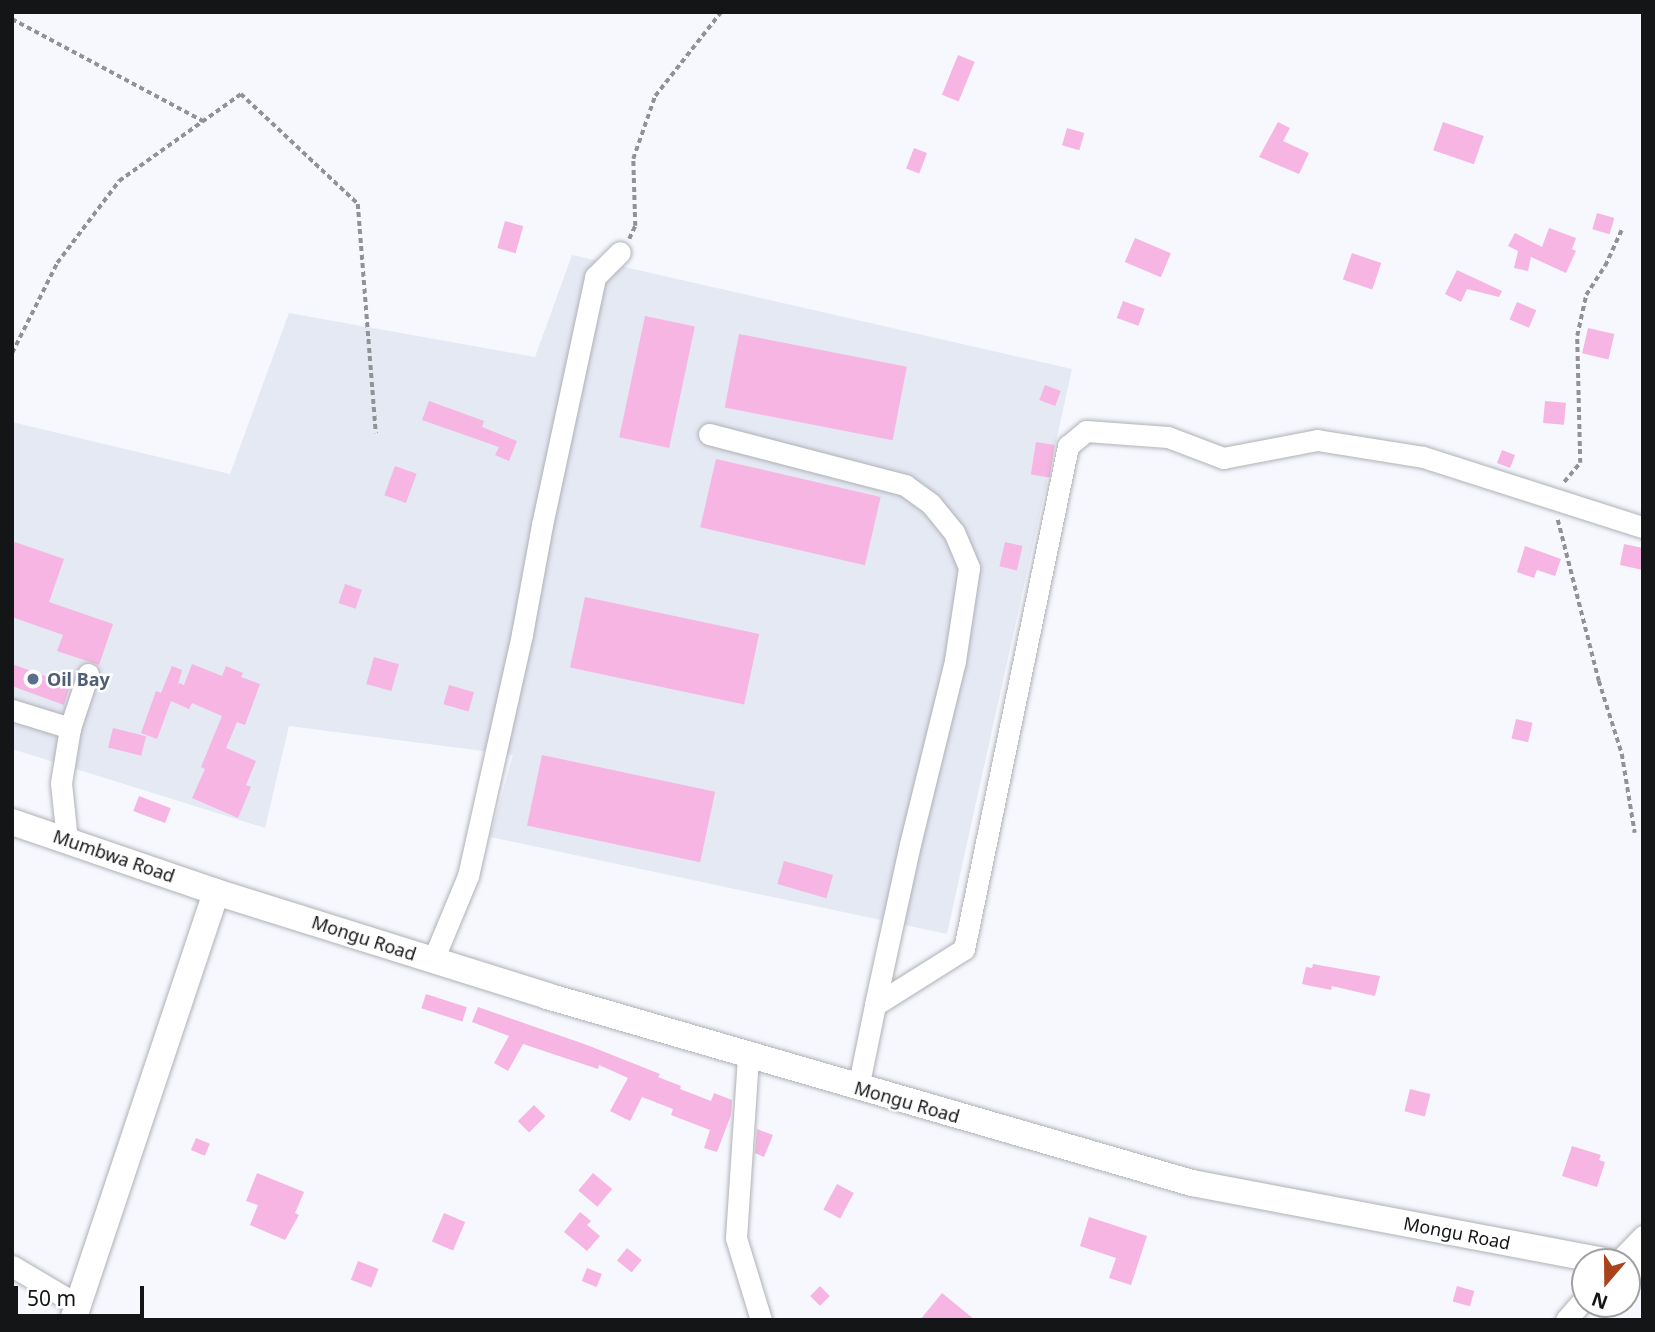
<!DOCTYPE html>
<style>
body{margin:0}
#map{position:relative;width:1655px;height:1332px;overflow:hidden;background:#f6f8fe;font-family:"Noto Sans",sans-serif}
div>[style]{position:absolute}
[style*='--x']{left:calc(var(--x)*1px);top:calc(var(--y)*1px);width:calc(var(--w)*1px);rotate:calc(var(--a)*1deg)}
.built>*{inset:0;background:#e5e9f4}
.building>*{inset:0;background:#f6b5e2;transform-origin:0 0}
.path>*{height:3.5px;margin-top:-1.75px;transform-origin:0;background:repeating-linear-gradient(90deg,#919296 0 5px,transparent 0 8.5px)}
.roads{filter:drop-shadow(0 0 2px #afb1b6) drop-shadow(0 0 2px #afb1b6)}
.minor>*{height:21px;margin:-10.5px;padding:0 10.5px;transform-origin:10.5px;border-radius:10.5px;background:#fff}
.major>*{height:26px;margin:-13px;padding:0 13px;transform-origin:13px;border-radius:13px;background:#fff}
.dots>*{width:19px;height:19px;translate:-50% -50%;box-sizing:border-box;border:4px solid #fff;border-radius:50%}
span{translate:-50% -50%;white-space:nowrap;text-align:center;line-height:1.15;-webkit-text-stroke:5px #fff;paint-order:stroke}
.service-label{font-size:18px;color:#4e5e75;font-weight:700}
.left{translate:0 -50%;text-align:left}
.street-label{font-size:18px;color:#141516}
.frame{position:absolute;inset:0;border:14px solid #141516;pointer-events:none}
.north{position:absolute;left:1571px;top:1248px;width:70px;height:70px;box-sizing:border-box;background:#fff;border:2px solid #a1a1a2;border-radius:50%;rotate:200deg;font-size:19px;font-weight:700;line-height:28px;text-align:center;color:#141516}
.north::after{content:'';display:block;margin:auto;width:24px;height:32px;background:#a9431b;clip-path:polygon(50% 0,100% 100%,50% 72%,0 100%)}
.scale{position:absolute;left:14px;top:1286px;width:130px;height:32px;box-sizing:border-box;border:4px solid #141516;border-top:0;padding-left:9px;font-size:21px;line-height:24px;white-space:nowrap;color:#141516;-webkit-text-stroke:5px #fff;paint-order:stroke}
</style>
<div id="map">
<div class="built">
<div style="clip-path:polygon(572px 255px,1072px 369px,947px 934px,490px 837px,513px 755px,289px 726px,265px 828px,12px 749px,12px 422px,230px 474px,289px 313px,535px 357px)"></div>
</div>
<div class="building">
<div style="left:958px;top:55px;width:18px;height:43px;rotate:22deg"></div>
<div style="clip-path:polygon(1278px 122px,1290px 128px,1283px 141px,1309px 153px,1299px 174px,1259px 157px)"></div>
<div style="left:1443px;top:122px;width:43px;height:30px;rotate:19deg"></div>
<div style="left:1067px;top:128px;width:18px;height:18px;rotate:16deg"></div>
<div style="left:914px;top:148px;width:14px;height:22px;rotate:21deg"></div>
<div style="left:1597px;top:213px;width:18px;height:17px;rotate:16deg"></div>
<div style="left:505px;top:221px;width:19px;height:28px;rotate:16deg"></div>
<div style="clip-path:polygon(1549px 228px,1576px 238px,1572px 249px,1576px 251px,1566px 273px,1531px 257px,1528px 271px,1514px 268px,1518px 251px,1508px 246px,1515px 233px,1542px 247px)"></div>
<div style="left:1135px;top:238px;width:39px;height:26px;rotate:23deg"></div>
<div style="left:1352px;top:253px;width:31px;height:28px;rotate:19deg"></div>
<div style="clip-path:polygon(1457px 270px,1502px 291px,1499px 297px,1467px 289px,1461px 302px,1445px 294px)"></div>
<div style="left:1123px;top:301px;width:23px;height:18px;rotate:20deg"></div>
<div style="left:1517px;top:302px;width:21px;height:19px;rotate:23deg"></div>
<div style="left:645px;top:316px;width:51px;height:124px;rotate:12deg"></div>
<div style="left:1588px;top:328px;width:27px;height:26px;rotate:13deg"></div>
<div style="left:739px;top:334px;width:171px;height:75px;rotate:11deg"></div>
<div style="left:1045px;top:385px;width:17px;height:16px;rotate:21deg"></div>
<div style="clip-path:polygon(429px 401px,484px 421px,482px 427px,517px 441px,509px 461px,495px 455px,499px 447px,422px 420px)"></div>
<div style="left:1545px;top:401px;width:21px;height:22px;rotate:5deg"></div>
<div style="left:1036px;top:442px;width:19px;height:33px;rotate:9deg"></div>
<div style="left:1502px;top:450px;width:14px;height:14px;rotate:21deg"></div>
<div style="left:716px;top:459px;width:169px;height:70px;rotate:13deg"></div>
<div style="left:395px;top:466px;width:23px;height:31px;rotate:20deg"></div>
<div style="clip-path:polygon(12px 541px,64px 559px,49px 602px,113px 624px,99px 665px,57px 651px,63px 635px,12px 617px)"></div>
<div style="left:1005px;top:542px;width:18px;height:25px;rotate:13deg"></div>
<div style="clip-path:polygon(1624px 544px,1643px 548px,1643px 570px,1620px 565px)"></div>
<div style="clip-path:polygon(1525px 546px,1561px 559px,1555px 576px,1537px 570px,1534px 578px,1517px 572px)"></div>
<div style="left:345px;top:584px;width:18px;height:20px;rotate:19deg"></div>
<div style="left:585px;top:597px;width:178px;height:72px;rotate:12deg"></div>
<div style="left:374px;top:657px;width:26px;height:28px;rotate:16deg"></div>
<div style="clip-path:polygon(12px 664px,70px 685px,64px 705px,12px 686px)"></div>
<div style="clip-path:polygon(192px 664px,222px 676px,226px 666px,243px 673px,241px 677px,260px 684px,245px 725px,237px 722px,226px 748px,256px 761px,246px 785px,251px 787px,238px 818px,192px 798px,205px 769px,201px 767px,222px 716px,192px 703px,189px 709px,171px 701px,157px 739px,141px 733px,156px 691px,161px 693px,172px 666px,182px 670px,177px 688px,179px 683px,184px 685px)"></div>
<div style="left:449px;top:685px;width:26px;height:20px;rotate:16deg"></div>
<div style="left:1516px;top:719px;width:17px;height:20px;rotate:13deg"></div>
<div style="left:113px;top:728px;width:34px;height:20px;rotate:14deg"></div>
<div style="left:542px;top:755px;width:177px;height:72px;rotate:12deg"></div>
<div style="left:139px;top:796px;width:34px;height:16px;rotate:21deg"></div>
<div style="left:784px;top:861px;width:51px;height:24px;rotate:16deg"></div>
<div style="clip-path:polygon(1313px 964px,1380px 976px,1375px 996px,1332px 986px,1331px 990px,1302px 984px,1306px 967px,1312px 968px)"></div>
<div style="left:426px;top:994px;width:43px;height:15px;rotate:18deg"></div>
<div style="clip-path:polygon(478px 1007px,587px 1045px,660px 1074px,658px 1077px,681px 1086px,680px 1089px,711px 1101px,714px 1093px,732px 1100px,731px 1115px,717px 1152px,704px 1148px,710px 1130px,671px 1115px,673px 1109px,642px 1097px,630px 1121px,610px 1111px,628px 1078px,599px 1065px,598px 1069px,523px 1044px,508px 1071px,494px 1063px,509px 1036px,472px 1022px)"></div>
<div style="left:1410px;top:1089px;width:21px;height:23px;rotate:14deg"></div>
<div style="left:534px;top:1105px;width:16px;height:23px;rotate:45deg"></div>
<div style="clip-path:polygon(757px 1129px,773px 1135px,764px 1157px,755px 1153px)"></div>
<div style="left:196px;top:1138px;width:15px;height:13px;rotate:23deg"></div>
<div style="clip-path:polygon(1572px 1146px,1601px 1155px,1599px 1160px,1605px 1162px,1597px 1187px,1562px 1176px)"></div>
<div style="clip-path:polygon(257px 1173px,304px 1192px,295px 1213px,299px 1215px,285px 1240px,250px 1225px,258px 1205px,246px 1201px)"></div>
<div style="left:593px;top:1173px;width:25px;height:23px;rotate:40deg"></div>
<div style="left:837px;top:1184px;width:19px;height:29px;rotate:28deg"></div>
<div style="clip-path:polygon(580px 1212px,591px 1221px,587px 1225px,600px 1236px,587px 1251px,564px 1232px)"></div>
<div style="left:444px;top:1213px;width:23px;height:31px;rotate:23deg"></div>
<div style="clip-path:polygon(1089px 1217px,1147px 1236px,1131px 1285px,1109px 1278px,1116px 1258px,1080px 1246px)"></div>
<div style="left:627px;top:1248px;width:19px;height:16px;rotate:39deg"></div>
<div style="left:358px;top:1261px;width:22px;height:20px;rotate:21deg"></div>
<div style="left:587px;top:1268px;width:16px;height:14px;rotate:22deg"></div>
<div style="left:820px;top:1286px;width:14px;height:14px;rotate:45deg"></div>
<div style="left:1457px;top:1286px;width:18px;height:16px;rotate:16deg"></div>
<div style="clip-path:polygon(942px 1293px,975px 1320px,920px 1320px)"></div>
</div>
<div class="path">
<div style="--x:12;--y:19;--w:217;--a:28.1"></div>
<div style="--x:629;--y:239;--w:14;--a:-65"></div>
<div style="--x:635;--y:226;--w:67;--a:-91.7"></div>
<div style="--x:633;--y:159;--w:67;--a:-70.8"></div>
<div style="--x:655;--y:96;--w:107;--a:-51.8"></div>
<div style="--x:12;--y:353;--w:101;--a:-63.4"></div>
<div style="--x:57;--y:263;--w:103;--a:-52.9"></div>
<div style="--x:119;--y:181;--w:150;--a:-35.5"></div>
<div style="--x:241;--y:94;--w:161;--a:43.2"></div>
<div style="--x:358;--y:204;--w:230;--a:85.5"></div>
<div style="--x:1564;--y:482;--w:25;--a:-50"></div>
<div style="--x:1580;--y:463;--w:127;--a:-91.4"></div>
<div style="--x:1577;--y:336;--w:42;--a:-77.6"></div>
<div style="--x:1586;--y:295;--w:35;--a:-57"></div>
<div style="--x:1605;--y:266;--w:41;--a:-65.3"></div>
<div style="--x:1558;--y:520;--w:166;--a:75.7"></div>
<div style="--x:1599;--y:681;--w:77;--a:72.5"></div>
<div style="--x:1622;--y:754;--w:80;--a:80.7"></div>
</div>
<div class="roads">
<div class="minor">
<div style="--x:709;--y:434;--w:203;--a:14.6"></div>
<div style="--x:905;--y:485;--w:32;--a:36"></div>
<div style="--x:931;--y:504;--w:36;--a:51"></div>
<div style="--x:954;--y:532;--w:39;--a:67"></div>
<div style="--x:969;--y:568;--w:94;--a:98.6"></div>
<div style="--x:955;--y:661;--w:188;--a:103.8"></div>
<div style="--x:910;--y:844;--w:165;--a:102.3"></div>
<div style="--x:12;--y:710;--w:61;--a:17.2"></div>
<div style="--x:67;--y:840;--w:57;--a:-96"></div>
<div style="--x:61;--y:783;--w:56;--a:-80.7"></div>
<div style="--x:70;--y:728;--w:57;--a:-71.6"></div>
<div style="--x:433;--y:960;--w:91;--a:-67.4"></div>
<div style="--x:468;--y:876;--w:248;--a:-77.4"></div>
<div style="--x:522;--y:634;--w:111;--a:-79.6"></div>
<div style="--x:542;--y:525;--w:254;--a:-77.9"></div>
<div style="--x:595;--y:277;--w:35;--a:-45"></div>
<div style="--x:748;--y:1057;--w:181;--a:93.8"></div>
<div style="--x:736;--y:1238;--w:86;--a:73"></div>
<div style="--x:858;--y:1088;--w:85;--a:-78.4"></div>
<div style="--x:875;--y:1005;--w:105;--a:-32.2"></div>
<div style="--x:964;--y:949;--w:514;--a:-78.32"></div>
<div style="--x:1068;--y:446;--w:23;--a:-40"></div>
<div style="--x:1086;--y:431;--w:82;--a:4.2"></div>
<div style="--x:1168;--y:437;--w:59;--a:20.9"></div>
<div style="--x:1223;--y:458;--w:96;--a:-10.8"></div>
<div style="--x:1317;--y:440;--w:107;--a:9.1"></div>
<div style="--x:1423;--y:457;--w:231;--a:17.7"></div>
<div style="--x:1618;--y:1262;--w:36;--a:-46"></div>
<div style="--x:12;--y:1266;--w:77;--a:30.6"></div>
<div style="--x:1566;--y:1320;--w:29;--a:-49"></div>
</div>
<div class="major">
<div style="--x:12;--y:822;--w:216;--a:18.9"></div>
<div style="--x:216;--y:892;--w:347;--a:17.4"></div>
<div style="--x:547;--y:996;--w:672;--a:16.17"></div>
<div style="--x:1192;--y:1183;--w:425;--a:10.7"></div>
<div style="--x:1627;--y:1264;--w:16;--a:7"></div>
<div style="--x:73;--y:1320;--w:451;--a:-71.5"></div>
</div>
</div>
<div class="dots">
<div style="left:33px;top:679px;background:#5c6f8a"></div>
</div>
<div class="service-label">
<span class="left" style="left:47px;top:679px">Oil Bay</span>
</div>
<div class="street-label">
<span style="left:114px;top:856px;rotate:19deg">Mumbwa Road</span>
<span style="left:364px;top:938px;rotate:18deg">Mongu Road</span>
<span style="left:907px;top:1102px;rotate:16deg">Mongu Road</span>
<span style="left:1457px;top:1233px;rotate:11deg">Mongu Road</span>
</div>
<div class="frame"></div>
<div class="north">N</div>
<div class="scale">50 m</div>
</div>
